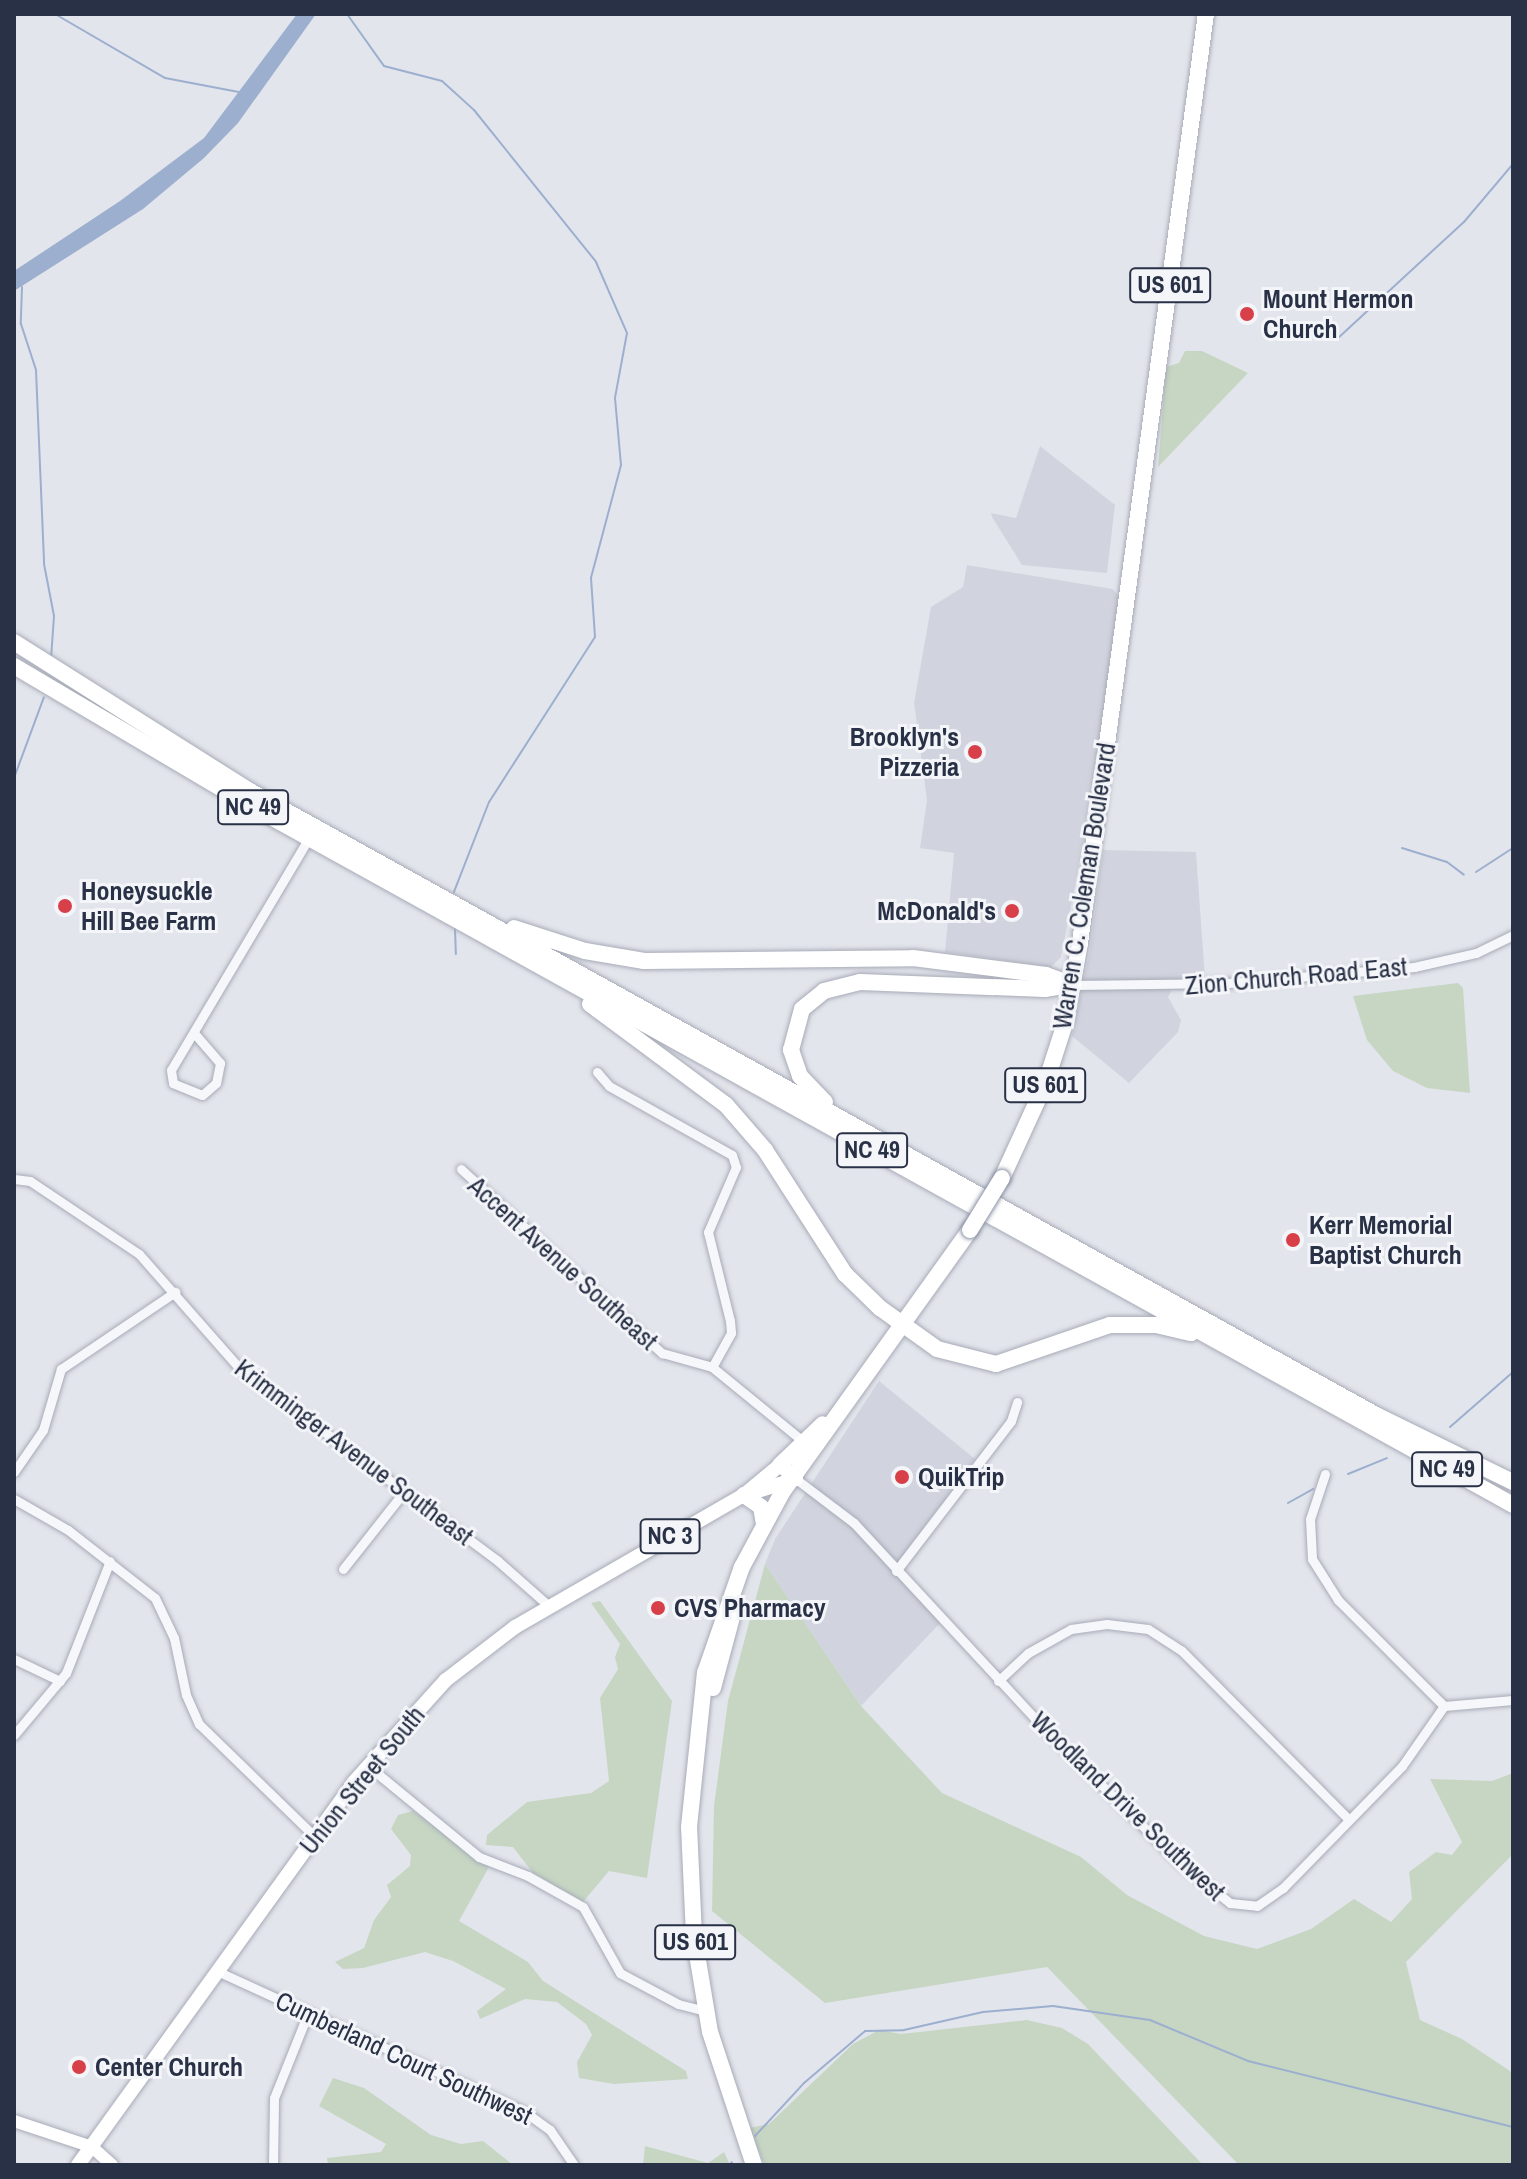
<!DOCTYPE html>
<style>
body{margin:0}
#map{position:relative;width:1527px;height:2179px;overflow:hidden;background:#e3e5ec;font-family:"Archivo Narrow",sans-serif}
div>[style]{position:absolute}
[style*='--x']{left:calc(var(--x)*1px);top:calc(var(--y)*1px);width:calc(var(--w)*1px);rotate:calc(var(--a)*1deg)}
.built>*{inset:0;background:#d1d4de}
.green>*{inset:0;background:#c6d6c3}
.water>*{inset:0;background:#9cafce}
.stream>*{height:2px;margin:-1px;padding:0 1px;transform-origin:1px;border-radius:1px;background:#9cafce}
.roads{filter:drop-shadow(0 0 2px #a7abb7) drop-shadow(0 0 2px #a7abb7)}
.street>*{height:9px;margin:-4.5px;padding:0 4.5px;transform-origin:4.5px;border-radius:4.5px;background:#f6f7fa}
.secondary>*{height:12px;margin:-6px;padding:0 6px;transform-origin:6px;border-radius:6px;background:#fff}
.primary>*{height:14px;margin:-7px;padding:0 7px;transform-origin:7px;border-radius:7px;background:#fff}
.highway>*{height:16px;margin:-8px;padding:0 8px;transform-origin:8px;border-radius:8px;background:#fff}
.bridges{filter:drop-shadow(0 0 2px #8991a4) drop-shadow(0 0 2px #8991a4)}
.highway-bridge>*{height:16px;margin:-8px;padding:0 8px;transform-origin:8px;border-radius:8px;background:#fff}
.dots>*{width:22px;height:22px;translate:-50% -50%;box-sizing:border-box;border:4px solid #f3f5f9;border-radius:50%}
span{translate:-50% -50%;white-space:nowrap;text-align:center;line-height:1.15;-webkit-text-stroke:6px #f3f5f9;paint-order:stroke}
.shield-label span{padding:2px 6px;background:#f3f5f9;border:2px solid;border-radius:6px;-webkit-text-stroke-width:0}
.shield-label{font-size:24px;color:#293146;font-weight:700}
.poi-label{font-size:26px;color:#293146;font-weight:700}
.left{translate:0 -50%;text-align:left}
.right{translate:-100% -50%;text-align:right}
.street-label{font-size:26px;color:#293146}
.frame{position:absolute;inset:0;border:16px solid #293146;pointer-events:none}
</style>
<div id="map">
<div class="built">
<div style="clip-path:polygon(1040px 446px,1115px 505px,1107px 573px,1022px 565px,992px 517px,991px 513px,1016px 518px)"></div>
<div style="clip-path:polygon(967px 565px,1113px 589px,1120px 599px,1082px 850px,1061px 957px,1051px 967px,945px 952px,954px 853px,920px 848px,927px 800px,914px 703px,931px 607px,963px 587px)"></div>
<div style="clip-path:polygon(1103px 850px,1196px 852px,1205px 979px,1201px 989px,1172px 990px,1168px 997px,1181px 1020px,1178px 1032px,1129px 1083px,1072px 1036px,1090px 950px)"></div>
<div style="clip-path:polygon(879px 1381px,975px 1459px,895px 1566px,944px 1619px,861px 1706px,765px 1564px,775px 1539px)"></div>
</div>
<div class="green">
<div style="clip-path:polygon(1185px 351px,1202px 351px,1248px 373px,1158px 467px,1166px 367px,1179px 363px)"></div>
<div style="clip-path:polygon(1458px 983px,1463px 988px,1470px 1093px,1427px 1088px,1393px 1071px,1367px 1040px,1353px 996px)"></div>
<div style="clip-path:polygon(765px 1564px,861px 1706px,942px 1793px,1081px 1857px,1127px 1895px,1204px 1936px,1257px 1949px,1311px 1929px,1354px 1899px,1391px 1922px,1412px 1899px,1409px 1872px,1436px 1852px,1452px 1855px,1462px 1842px,1430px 1779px,1492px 1781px,1513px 1773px,1513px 1854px,1406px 1962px,1420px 2020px,1462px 2039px,1513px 2073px,1513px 2165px,1239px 2165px,1047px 1967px,825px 2003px,712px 1911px,714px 1806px,728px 1701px)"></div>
<div style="clip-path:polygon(600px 1601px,672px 1701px,647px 1878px,609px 1871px,583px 1902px,533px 1873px,513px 1847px,486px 1845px,487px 1835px,527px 1802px,591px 1793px,609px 1781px,600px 1698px,618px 1669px,615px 1657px,620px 1644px,591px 1603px)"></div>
<div style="clip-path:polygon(413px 1811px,489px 1867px,459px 1921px,528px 1962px,543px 1981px,686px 2071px,688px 2079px,614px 2084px,579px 2078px,577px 2062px,592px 2035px,586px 2024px,557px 2002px,525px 1999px,480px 2019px,477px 2011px,506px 1989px,453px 1961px,425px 1952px,363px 1968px,343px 1969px,335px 1962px,364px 1948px,374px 1920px,391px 1897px,387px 1885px,410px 1866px,411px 1855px,391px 1829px,398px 1815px)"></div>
<div style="clip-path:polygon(1027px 2020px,1062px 2028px,1088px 2044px,1203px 2165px,765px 2165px,749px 2128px,769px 2124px,853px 2044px,879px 2030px,901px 2034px)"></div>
<div style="clip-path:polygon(333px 2078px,364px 2088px,431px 2135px,461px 2144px,483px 2141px,513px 2165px,328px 2165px,327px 2158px,381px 2152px,386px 2144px,319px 2106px)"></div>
<div style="clip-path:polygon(645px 2146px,708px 2163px,724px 2152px,730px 2165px,643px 2165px)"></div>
</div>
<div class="water">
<div style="clip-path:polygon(297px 14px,316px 14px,238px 123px,204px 158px,143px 209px,14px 291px,14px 271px,120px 201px,204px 138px)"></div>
</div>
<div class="stream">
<div style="--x:55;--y:14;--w:127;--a:30.2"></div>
<div style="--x:165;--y:78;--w:75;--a:10.7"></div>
<div style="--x:347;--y:14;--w:64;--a:54.6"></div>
<div style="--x:384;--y:66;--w:60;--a:14.5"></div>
<div style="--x:442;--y:81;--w:43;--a:42.2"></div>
<div style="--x:474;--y:110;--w:195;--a:51.2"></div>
<div style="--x:596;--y:262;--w:77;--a:66.4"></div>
<div style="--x:627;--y:333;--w:66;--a:100.5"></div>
<div style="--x:615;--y:398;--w:67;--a:84.9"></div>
<div style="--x:621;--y:465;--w:117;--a:104.9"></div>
<div style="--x:591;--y:578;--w:59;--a:86.1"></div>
<div style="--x:595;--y:637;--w:196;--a:122.7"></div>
<div style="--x:489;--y:802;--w:97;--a:111.3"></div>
<div style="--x:22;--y:287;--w:37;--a:92"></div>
<div style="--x:21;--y:324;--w:48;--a:71.9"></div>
<div style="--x:36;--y:370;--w:194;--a:87.6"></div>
<div style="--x:44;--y:564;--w:53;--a:79.1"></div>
<div style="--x:54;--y:616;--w:39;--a:94"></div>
<div style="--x:1337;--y:339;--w:173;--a:-42.7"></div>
<div style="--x:1464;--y:222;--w:76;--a:-49.8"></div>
<div style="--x:14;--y:778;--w:86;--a:-69.7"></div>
<div style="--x:1402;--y:848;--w:47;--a:17.3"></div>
<div style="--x:1447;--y:862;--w:21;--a:37"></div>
<div style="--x:1476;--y:872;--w:44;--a:-33"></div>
<div style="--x:455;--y:929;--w:25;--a:88"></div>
<div style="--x:1450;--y:1427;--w:84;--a:-41.1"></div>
<div style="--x:1348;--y:1474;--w:42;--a:-22.3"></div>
<div style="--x:1288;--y:1503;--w:29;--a:-29"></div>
<div style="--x:755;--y:2136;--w:72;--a:-47.2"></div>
<div style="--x:804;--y:2083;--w:80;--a:-40.4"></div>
<div style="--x:865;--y:2031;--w:39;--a:-1"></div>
<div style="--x:904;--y:2030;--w:81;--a:-12.8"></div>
<div style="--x:983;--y:2012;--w:70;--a:-4.9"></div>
<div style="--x:1053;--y:2006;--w:98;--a:8.2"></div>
<div style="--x:1150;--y:2020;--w:106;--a:22.7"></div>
<div style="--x:1248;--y:2061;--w:273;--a:14"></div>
<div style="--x:729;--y:2165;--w:4;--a:-45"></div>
</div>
<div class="roads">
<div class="street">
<div style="--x:1073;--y:985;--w:155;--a:-0.7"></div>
<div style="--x:1228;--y:983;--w:187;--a:-4.9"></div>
<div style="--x:1414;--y:967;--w:64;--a:-12.7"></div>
<div style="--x:1476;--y:953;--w:41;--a:-25.9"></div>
<div style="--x:194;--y:1033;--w:40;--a:49"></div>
<div style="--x:220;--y:1063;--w:20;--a:101"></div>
<div style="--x:216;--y:1083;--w:18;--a:139"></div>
<div style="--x:202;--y:1095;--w:31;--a:-158"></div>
<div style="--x:173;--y:1083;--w:13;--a:-99"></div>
<div style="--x:171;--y:1070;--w:270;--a:-59.3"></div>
<div style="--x:597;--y:1072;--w:18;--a:49"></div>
<div style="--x:609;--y:1086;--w:141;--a:29.3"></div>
<div style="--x:732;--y:1155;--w:13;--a:72"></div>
<div style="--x:736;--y:1167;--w:71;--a:113.3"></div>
<div style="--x:708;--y:1232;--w:92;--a:76.1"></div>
<div style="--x:730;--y:1321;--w:12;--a:85"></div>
<div style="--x:731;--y:1333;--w:39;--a:119"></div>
<div style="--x:712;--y:1367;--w:119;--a:39.2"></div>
<div style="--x:461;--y:1169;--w:273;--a:42.5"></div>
<div style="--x:662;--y:1353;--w:52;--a:15.6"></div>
<div style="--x:14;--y:1179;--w:16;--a:7"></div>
<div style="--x:30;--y:1181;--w:131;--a:33.8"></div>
<div style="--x:139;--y:1254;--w:154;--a:48.7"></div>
<div style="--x:241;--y:1370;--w:320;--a:36.6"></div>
<div style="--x:498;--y:1561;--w:69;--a:41.5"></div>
<div style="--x:14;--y:1472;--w:51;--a:-55.4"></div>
<div style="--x:43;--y:1430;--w:64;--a:-73.6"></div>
<div style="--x:61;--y:1369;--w:138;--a:-34"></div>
<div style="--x:1325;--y:1474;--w:47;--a:108.4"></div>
<div style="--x:1310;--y:1519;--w:40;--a:87.1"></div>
<div style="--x:1312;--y:1559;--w:49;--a:57.6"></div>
<div style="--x:1338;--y:1600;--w:150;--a:45"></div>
<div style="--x:796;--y:1479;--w:73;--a:37.2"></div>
<div style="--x:854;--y:1523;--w:277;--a:47.2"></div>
<div style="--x:1042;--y:1726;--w:194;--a:44.8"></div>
<div style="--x:1180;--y:1863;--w:64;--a:38.7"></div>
<div style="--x:1230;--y:1903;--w:27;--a:6"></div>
<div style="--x:1257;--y:1906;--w:32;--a:-35"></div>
<div style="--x:1283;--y:1888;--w:170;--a:-45.7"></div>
<div style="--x:1402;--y:1766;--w:73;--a:-55"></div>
<div style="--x:1444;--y:1706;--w:69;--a:-5"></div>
<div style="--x:14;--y:1499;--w:62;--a:29.9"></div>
<div style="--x:68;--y:1530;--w:110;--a:38"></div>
<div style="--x:155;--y:1598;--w:44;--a:64.6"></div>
<div style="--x:174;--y:1638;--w:58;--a:78.1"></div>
<div style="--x:186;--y:1695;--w:32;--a:66"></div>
<div style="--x:199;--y:1724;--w:161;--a:44.2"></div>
<div style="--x:343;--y:1569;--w:97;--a:-51.7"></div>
<div style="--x:896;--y:1571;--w:189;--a:-52.5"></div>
<div style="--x:1011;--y:1421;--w:20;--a:-72"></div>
<div style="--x:14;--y:1659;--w:51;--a:25.6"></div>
<div style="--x:998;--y:1681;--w:41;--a:-43"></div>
<div style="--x:1028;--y:1653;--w:49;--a:-29.2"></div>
<div style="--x:1071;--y:1629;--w:36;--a:-8"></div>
<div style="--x:1107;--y:1624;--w:41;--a:7"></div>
<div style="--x:1148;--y:1629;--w:40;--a:32.9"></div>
<div style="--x:1182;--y:1651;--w:236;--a:45.3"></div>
<div style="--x:14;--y:1735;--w:81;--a:-50"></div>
<div style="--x:66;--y:1673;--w:120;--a:-68.6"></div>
<div style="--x:367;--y:1765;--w:145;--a:39.4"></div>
<div style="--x:479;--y:1857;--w:53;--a:21.2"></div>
<div style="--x:528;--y:1876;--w:63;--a:29.4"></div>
<div style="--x:583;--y:1907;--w:76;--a:60.7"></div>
<div style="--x:620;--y:1973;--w:66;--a:28.1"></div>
<div style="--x:678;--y:2004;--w:29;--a:14"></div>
<div style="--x:217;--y:1971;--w:339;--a:24.6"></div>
<div style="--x:525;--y:2112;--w:31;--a:36"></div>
<div style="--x:550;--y:2130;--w:42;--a:55.6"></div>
<div style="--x:273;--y:2165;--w:67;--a:-89.1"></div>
<div style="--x:274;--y:2098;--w:92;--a:-68.2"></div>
</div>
<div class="secondary">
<div style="--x:14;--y:2121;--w:82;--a:18.4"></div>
<div style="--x:92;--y:2147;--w:27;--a:42"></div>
</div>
<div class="primary">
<div style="--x:748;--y:1494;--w:50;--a:-17.4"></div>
<div style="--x:78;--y:2165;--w:472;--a:-54.2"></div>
<div style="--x:354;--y:1782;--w:137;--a:-48"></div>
<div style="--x:446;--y:1680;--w:87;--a:-37.5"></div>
<div style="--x:515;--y:1627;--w:264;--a:-30"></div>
<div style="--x:744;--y:1495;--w:47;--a:-39.8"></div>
<div style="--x:780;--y:1465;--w:21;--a:41"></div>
</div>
<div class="highway">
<div style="--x:14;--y:642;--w:277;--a:32.3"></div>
<div style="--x:248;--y:790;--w:1290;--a:28.99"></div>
<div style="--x:1376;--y:1415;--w:153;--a:26.1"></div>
<div style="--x:14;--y:666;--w:265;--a:30.6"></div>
<div style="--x:242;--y:801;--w:1453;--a:28.98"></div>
<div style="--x:514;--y:928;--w:75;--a:17.9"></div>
<div style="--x:585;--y:951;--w:60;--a:9.6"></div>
<div style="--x:644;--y:961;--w:269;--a:-0.6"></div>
<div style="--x:913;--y:958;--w:134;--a:7.3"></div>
<div style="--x:1046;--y:975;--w:29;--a:20"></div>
<div style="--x:590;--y:1004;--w:169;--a:36.6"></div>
<div style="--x:726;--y:1105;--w:60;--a:49.1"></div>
<div style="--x:765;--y:1150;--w:148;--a:57.2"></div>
<div style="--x:845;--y:1274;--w:49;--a:44.2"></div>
<div style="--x:880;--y:1308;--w:70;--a:35.7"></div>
<div style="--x:937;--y:1349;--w:61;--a:14.3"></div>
<div style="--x:996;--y:1364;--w:120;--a:-18.9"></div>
<div style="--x:1110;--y:1325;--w:46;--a:0"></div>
<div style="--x:1156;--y:1325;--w:36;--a:13"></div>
<div style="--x:825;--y:1102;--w:36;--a:-134"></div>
<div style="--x:800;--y:1076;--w:28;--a:-109"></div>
<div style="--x:791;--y:1050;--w:42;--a:-75"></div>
<div style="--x:802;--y:1009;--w:28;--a:-39"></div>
<div style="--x:824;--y:991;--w:37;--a:-14"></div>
<div style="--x:860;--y:982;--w:185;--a:2.2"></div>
<div style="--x:1045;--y:989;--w:26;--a:-9"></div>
<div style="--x:1002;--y:1178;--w:106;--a:-65.4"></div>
<div style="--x:1046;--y:1082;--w:65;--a:-72.1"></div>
<div style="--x:1066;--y:1020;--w:78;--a:-79.7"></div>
<div style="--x:1080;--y:943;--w:938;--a:-82.28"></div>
<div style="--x:780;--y:1465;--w:59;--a:-43.6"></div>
<div style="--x:744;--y:1495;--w:21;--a:35"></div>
<div style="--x:761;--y:1507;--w:17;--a:80"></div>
<div style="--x:713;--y:1688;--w:73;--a:-75"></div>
<div style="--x:754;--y:2165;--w:140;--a:-108.3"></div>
<div style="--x:710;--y:2032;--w:97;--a:-99.5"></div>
<div style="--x:694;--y:1936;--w:109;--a:-92.6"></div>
<div style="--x:689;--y:1827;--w:155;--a:-84.1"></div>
<div style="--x:705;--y:1673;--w:112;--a:-70.8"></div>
<div style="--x:742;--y:1567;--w:86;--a:-61.7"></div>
<div style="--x:783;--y:1491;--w:321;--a:-54.4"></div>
</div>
</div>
<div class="bridges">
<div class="highway-bridge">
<div style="--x:970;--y:1230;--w:61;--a:-58.4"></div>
</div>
</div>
<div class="dots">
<div style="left:1247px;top:314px;background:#d84049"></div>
<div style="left:975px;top:752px;background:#d84049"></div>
<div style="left:65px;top:906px;background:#d84049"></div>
<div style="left:1012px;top:911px;background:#d84049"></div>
<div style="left:1293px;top:1240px;background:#d84049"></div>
<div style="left:902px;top:1477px;background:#d84049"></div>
<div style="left:658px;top:1608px;background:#d84049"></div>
<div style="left:79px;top:2067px;background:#d84049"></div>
</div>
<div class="shield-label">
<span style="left:1170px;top:285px">US 601</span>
<span style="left:253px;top:807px">NC 49</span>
<span style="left:1045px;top:1085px">US 601</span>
<span style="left:872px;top:1150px">NC 49</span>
<span style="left:1447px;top:1469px">NC 49</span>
<span style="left:670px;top:1536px">NC 3</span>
<span style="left:695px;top:1942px">US 601</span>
</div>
<div class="poi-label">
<span class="left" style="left:1263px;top:314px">Mount Hermon<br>Church</span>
<span class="right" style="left:959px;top:752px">Brooklyn's<br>Pizzeria</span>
<span class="left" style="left:81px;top:906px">Honeysuckle<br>Hill Bee Farm</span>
<span class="right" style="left:996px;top:911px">McDonald's</span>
<span class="left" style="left:1309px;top:1240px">Kerr Memorial<br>Baptist Church</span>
<span class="left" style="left:918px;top:1477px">QuikTrip</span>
<span class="left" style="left:674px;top:1608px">CVS Pharmacy</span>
<span class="left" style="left:95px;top:2067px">Center Church</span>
</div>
<div class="street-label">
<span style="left:1084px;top:886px;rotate:-81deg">Warren C. Coleman Boulevard</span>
<span style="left:1296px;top:976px;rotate:-5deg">Zion Church Road East</span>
<span style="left:563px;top:1263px;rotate:42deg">Accent Avenue Southeast</span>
<span style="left:354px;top:1452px;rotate:37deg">Krimminger Avenue Southeast</span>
<span style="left:362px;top:1780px;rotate:-51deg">Union Street South</span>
<span style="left:1128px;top:1806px;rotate:44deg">Woodland Drive Southwest</span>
<span style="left:404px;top:2058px;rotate:25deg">Cumberland Court Southwest</span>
</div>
<div class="frame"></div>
</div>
